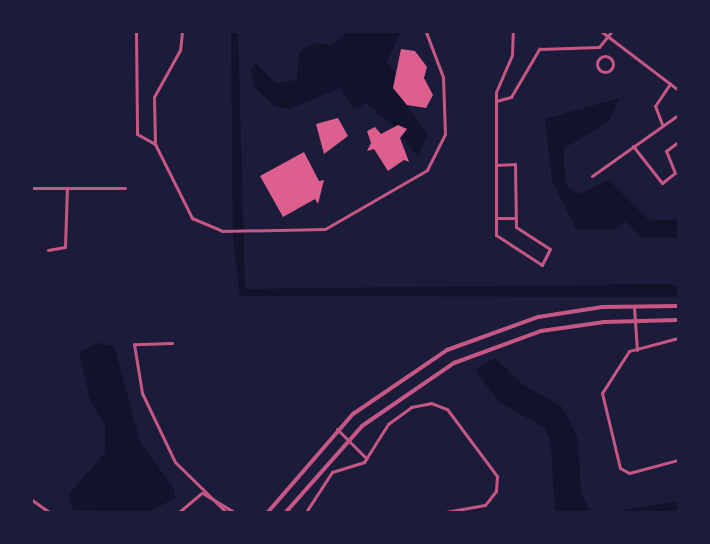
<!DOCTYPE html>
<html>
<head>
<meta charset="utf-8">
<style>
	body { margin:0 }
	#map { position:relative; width:710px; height:544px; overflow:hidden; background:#1b1b3a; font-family:"Open Sans",sans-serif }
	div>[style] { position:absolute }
	.water>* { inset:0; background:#12122b }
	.building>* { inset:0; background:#dd5f8e }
	.minor>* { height:3px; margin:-1.5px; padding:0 1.5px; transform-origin:1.5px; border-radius:1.5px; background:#c65784 }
	.minor>.ring { margin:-1.5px; padding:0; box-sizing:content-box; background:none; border:3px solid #c65784; border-radius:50% }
	.tertiary>* { height:4px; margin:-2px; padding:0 2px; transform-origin:2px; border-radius:2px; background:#c65784 }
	span { translate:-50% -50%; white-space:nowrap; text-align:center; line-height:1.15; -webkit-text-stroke:4.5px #1b1b3a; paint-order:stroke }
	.frame { position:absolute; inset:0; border:33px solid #1b1b3a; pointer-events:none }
</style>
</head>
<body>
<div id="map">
	<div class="water">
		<i style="clip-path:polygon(231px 32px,238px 32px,245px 289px,667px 284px,678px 286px,678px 297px,240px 296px,233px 238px)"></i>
		<i style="clip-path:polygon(347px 32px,401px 32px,386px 62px,395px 72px,393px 88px,428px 134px,418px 156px,402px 138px,406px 126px,394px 127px,366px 103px,354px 110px,340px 88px,289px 109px,274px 106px,255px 88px,251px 71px,256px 63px,276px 83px,297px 80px,299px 52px,315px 43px,332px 45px)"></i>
		<i style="clip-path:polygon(620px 98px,608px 122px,563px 149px,566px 185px,578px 194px,609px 180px,650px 221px,678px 219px,678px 238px,641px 237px,625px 221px,614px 230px,576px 229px,552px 181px,545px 119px)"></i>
		<i style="clip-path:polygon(97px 343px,114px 346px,140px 441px,174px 489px,175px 498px,149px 512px,73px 510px,69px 494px,105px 453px,105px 426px,90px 399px,79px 353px)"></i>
		<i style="clip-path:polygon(495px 358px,522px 384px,561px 406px,568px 417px,578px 440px,581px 494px,591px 512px,555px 512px,551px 446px,545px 428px,499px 402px,475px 370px)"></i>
		<i style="clip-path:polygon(678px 501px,678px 512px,612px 512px)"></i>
	</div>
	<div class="building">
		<i style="clip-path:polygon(401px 49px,415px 51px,427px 67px,424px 78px,433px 95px,426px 108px,407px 105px,393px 88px)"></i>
		<i style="clip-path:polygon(338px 118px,348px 136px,324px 154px,316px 124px)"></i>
		<i style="clip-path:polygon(398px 125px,407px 129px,400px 138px,409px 162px,404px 160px,388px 171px,374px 149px,367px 151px,371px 143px,367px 131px,375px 127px,381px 134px)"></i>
		<i style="clip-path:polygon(304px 152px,319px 181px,324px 180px,318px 204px,315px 199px,283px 217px,260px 176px)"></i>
	</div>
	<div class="minor">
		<i style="left:136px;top:32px;width:102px;rotate:89.4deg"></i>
		<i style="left:137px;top:134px;width:21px;rotate:29deg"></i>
		<i style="left:182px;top:32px;width:18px;rotate:96deg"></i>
		<i style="left:180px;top:50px;width:54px;rotate:119deg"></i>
		<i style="left:154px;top:97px;width:47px;rotate:88.8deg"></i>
		<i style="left:155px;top:144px;width:83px;rotate:63.4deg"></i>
		<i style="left:192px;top:218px;width:33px;rotate:23deg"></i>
		<i style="left:222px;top:231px;width:103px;rotate:-1.1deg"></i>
		<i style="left:325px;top:229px;width:118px;rotate:-30deg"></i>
		<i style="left:427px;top:170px;width:40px;rotate:-63.4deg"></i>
		<i style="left:445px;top:134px;width:57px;rotate:-92deg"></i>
		<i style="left:443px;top:77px;width:48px;rotate:-110.7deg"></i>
		<i style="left:602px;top:32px;width:96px;rotate:37.3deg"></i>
		<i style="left:599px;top:47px;width:19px;rotate:-51deg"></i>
		<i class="ring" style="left:597px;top:56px;width:13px;height:13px"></i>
		<i style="left:496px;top:101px;width:16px;rotate:-15deg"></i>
		<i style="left:511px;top:97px;width:56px;rotate:-59.7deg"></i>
		<i style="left:539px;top:49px;width:60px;rotate:-1.9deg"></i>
		<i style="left:662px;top:124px;width:19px;rotate:-111deg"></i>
		<i style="left:655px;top:106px;width:27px;rotate:-56deg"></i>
		<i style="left:633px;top:146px;width:47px;rotate:51.9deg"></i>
		<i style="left:662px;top:183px;width:16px;rotate:-38deg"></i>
		<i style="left:675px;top:173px;width:24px;rotate:-112deg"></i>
		<i style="left:666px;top:151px;width:15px;rotate:-37deg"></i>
		<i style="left:496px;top:165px;width:19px;rotate:-3deg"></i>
		<i style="left:515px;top:164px;width:63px;rotate:89.1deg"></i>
		<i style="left:516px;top:227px;width:40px;rotate:32.9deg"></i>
		<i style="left:550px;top:249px;width:18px;rotate:117deg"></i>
		<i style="left:542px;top:265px;width:55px;rotate:-146.9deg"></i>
		<i style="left:496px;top:235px;width:143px;rotate:-90deg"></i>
		<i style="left:496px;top:92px;width:40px;rotate:-66.6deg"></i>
		<i style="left:512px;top:55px;width:23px;rotate:-88deg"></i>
		<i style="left:592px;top:176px;width:105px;rotate:-35.3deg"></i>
		<i style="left:32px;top:188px;width:93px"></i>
		<i style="left:496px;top:218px;width:19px"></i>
		<i style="left:48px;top:250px;width:17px;rotate:-10deg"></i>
		<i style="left:65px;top:247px;width:59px;rotate:-88.1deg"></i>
		<i style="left:634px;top:307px;width:43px;rotate:86deg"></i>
		<i style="left:678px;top:338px;width:51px;rotate:165.1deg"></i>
		<i style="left:629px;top:351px;width:50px;rotate:122.7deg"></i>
		<i style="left:602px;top:393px;width:77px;rotate:76.5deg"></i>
		<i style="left:620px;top:468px;width:10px;rotate:29deg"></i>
		<i style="left:629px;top:473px;width:51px;rotate:-14.9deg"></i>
		<i style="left:172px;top:343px;width:38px;rotate:178deg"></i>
		<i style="left:134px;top:344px;width:50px;rotate:80.7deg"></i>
		<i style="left:142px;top:393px;width:76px;rotate:64.4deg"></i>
		<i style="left:175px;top:462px;width:71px;rotate:44.4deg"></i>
		<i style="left:337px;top:429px;width:42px;rotate:45deg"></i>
		<i style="left:204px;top:494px;width:35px;rotate:31deg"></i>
		<i style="left:32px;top:500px;width:21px;rotate:35deg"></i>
		<i style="left:179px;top:512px;width:30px;rotate:-40deg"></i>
		<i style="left:306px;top:512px;width:48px;rotate:-57deg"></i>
		<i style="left:332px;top:472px;width:34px;rotate:-17deg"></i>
		<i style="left:364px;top:462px;width:45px;rotate:-57.7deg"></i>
		<i style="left:388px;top:424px;width:29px;rotate:-36deg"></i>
		<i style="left:411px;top:407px;width:20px;rotate:-11deg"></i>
		<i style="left:431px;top:403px;width:17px;rotate:21deg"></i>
		<i style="left:447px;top:409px;width:84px;rotate:53.3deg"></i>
		<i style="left:497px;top:476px;width:15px;rotate:94deg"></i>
		<i style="left:496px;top:491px;width:18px;rotate:128deg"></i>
		<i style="left:485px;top:505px;width:40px;rotate:170deg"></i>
	</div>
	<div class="tertiary">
		<i style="left:268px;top:512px;width:130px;rotate:-49.1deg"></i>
		<i style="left:353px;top:414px;width:114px;rotate:-34.2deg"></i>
		<i style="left:447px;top:350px;width:97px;rotate:-19.9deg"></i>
		<i style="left:538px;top:317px;width:65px;rotate:-8.9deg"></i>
		<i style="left:602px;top:307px;width:76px;rotate:-0.8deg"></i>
		<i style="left:286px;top:512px;width:115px;rotate:-48.5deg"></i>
		<i style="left:362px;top:426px;width:112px;rotate:-34.4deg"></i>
		<i style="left:454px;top:363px;width:93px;rotate:-20.2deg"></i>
		<i style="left:541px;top:331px;width:64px;rotate:-8.1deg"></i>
		<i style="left:604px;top:322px;width:74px;rotate:-1.5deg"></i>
	</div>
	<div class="frame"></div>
</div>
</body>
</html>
